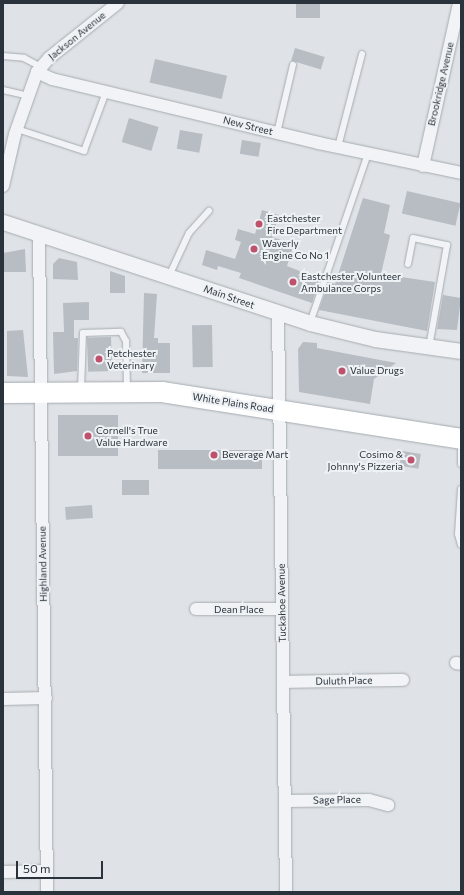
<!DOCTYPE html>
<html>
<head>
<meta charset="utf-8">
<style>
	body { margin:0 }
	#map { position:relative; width:464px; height:895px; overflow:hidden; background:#dfe3e7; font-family:Commissioner,sans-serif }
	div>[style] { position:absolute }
	.building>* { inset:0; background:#b7bdc3; transform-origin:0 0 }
	.roads { filter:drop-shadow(0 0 1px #a5abb0) drop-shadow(0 0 1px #a5abb0) }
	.service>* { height:6px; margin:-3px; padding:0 3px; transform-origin:3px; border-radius:3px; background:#f2f3f6 }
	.minor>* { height:12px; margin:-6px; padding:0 6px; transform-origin:6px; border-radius:6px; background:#f2f3f6 }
	.tertiary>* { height:15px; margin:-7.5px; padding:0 7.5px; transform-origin:7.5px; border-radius:7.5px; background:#f2f3f6 }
	.primary>* { height:20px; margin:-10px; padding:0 10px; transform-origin:10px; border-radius:10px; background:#fff }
	.dots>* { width:11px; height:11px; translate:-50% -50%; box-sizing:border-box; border:2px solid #eff2f5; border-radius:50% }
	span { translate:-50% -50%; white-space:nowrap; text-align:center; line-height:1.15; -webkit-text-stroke:4px #eff2f5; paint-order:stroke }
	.street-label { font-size:10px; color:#2a333c }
	.poi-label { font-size:10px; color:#2a333c }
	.left { translate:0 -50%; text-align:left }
	.right { translate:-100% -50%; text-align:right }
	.frame { position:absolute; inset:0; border:4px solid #2a333c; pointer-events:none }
	.scale { position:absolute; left:16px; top:861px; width:87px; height:18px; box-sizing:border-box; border:2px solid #2a333c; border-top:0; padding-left:5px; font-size:12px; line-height:14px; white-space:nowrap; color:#2a333c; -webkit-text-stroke:3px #eff2f5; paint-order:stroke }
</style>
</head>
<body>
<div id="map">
	<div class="building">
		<i style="left:296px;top:3px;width:24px;height:15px"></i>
		<i style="left:295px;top:48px;width:31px;height:13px;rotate:17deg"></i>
		<i style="left:155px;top:59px;width:74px;height:24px;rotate:13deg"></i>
		<i style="left:129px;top:118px;width:31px;height:25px;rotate:17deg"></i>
		<i style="left:180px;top:130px;width:23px;height:19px;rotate:10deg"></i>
		<i style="left:242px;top:140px;width:19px;height:14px;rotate:9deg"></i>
		<i style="left:407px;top:191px;width:55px;height:23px;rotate:13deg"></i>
		<i style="clip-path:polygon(363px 198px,390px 205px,384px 233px,390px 235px,381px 274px,435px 282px,427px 331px,319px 310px,329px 282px,335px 284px)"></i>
		<i style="clip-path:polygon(262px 210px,279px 215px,272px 237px,294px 244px,287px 266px,320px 279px,312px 303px,239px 278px,241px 273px,218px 266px,217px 270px,202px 265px,206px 250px,235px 259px,241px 242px,235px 240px,238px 229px,255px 234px)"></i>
		<i style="clip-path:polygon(25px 249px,26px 272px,3px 272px,3px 253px)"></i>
		<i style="clip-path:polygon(59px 258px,77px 262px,78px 280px,53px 279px,53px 264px)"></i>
		<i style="clip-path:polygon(110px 271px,125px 276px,125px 293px,110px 293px)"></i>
		<i style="clip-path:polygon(144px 293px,157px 294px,154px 338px,158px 338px,158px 343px,170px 343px,170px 373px,142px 373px)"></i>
		<i style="clip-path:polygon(443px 295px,461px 298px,457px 330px,437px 329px)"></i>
		<i style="clip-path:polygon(89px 302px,89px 320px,74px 320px,74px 338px,78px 338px,77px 371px,54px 374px,53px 332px,64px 332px,63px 303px)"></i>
		<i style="left:212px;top:325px;width:42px;height:20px;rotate:89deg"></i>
		<i style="clip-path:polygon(23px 330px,28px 377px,7px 376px,7px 331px)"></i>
		<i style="left:111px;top:337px;width:34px;height:24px;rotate:88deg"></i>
		<i style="clip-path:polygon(303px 342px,317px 343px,317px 348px,396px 363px,374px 379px,370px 404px,299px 392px,298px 349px)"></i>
		<i style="left:118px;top:415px;width:41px;height:60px;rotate:90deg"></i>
		<i style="left:262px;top:450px;width:19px;height:104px;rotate:90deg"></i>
		<i style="left:402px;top:451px;width:19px;height:15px;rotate:9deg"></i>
		<i style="left:149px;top:480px;width:15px;height:27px;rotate:90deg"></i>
		<i style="left:92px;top:505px;width:13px;height:27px;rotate:86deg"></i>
	</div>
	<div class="roads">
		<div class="service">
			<i style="left:3px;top:56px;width:21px;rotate:5deg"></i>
			<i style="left:24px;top:58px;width:19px;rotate:28deg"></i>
			<i style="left:3px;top:90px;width:26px;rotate:13deg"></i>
			<i style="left:17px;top:129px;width:71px;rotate:18.2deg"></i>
			<i style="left:84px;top:151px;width:63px;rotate:-69.6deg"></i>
			<i style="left:277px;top:133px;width:70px;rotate:-76.8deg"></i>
			<i style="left:338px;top:147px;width:96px;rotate:-75.5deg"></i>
			<i style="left:408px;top:264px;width:26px;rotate:-79deg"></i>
			<i style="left:413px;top:238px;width:35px;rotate:12deg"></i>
			<i style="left:447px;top:245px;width:104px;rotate:100deg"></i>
			<i style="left:169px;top:276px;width:47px;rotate:-65.1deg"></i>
			<i style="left:189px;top:233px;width:30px;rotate:-48deg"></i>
			<i style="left:310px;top:323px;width:179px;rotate:-71.1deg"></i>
			<i style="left:81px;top:390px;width:57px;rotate:-88deg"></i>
			<i style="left:83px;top:333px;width:38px;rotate:-2deg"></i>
			<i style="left:121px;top:332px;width:10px;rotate:61deg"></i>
			<i style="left:126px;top:341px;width:49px;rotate:88.8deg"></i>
			<i style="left:461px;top:450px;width:14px;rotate:90deg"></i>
			<i style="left:461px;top:489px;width:45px;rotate:93.8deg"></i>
			<i style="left:458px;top:534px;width:11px;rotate:75deg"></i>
		</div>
		<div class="minor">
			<i style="left:37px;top:72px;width:17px;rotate:25deg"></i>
			<i style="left:52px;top:79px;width:275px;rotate:13.5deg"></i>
			<i style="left:319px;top:143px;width:145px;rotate:11.9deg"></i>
			<i style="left:423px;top:166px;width:167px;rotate:-77.5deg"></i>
			<i style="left:3px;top:186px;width:53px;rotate:-77deg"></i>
			<i style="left:15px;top:134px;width:66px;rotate:-70.5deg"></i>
			<i style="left:37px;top:72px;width:18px;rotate:-49deg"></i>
			<i style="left:49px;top:58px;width:88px;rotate:-38.6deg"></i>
			<i style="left:39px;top:235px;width:657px;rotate:89.3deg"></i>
			<i style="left:278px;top:313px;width:579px;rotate:89.21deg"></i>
			<i style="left:196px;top:609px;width:86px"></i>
			<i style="left:456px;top:663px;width:5px;rotate:11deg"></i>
			<i style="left:284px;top:682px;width:119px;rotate:-1deg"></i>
			<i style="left:3px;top:699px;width:43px;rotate:-1.3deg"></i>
			<i style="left:285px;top:801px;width:84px;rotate:-0.7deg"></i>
			<i style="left:369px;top:800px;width:20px;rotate:15deg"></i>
			<i style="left:3px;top:872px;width:44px;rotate:-1.3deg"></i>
		</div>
		<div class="tertiary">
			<i style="left:3px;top:222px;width:323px;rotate:18.2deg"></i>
			<i style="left:310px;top:323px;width:67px;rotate:13.8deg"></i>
			<i style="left:375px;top:339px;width:87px;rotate:7.9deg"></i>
		</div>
		<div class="primary">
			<i style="left:3px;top:393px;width:159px;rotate:-0.4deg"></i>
			<i style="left:162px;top:392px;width:303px;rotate:8.9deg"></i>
		</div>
	</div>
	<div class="dots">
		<i style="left:259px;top:224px;background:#be526d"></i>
		<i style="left:254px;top:249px;background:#be526d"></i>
		<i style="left:293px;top:282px;background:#be526d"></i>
		<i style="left:99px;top:359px;background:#be526d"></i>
		<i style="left:342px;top:371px;background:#be526d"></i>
		<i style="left:88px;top:436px;background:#be526d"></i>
		<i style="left:214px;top:455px;background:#be526d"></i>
		<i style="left:411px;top:460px;background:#be526d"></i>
	</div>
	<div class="street-label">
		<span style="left:77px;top:36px;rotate:-39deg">Jackson Avenue</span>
		<span style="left:441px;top:84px;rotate:-77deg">Brookridge Avenue</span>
		<span style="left:248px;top:126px;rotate:14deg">New Street</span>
		<span style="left:229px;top:297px;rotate:19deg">Main Street</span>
		<span style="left:233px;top:403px;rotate:9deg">White Plains Road</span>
		<span style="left:43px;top:564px;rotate:-91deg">Highland Avenue</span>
		<span style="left:282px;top:603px;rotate:-91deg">Tuckahoe Avenue</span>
		<span style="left:239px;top:610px">Dean Place</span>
		<span style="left:344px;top:681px;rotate:-1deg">Duluth Place</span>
		<span style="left:337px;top:800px;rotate:-1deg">Sage Place</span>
	</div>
	<div class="poi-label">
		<span class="left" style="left:267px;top:224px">Eastchester<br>Fire Department</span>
		<span class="left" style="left:262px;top:249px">Waverly<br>Engine Co No 1</span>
		<span class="left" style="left:301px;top:282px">Eastchester Volunteer<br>Ambulance Corps</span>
		<span class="left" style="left:107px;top:359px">Petchester<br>Veterinary</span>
		<span class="left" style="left:350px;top:371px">Value Drugs</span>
		<span class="left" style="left:96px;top:436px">Cornell's True<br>Value Hardware</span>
		<span class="right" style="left:403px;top:460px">Cosimo &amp;<br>Johnny's Pizzeria</span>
		<span class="left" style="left:222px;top:455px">Beverage Mart</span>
	</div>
	<div class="frame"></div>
	<div class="scale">50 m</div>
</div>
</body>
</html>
